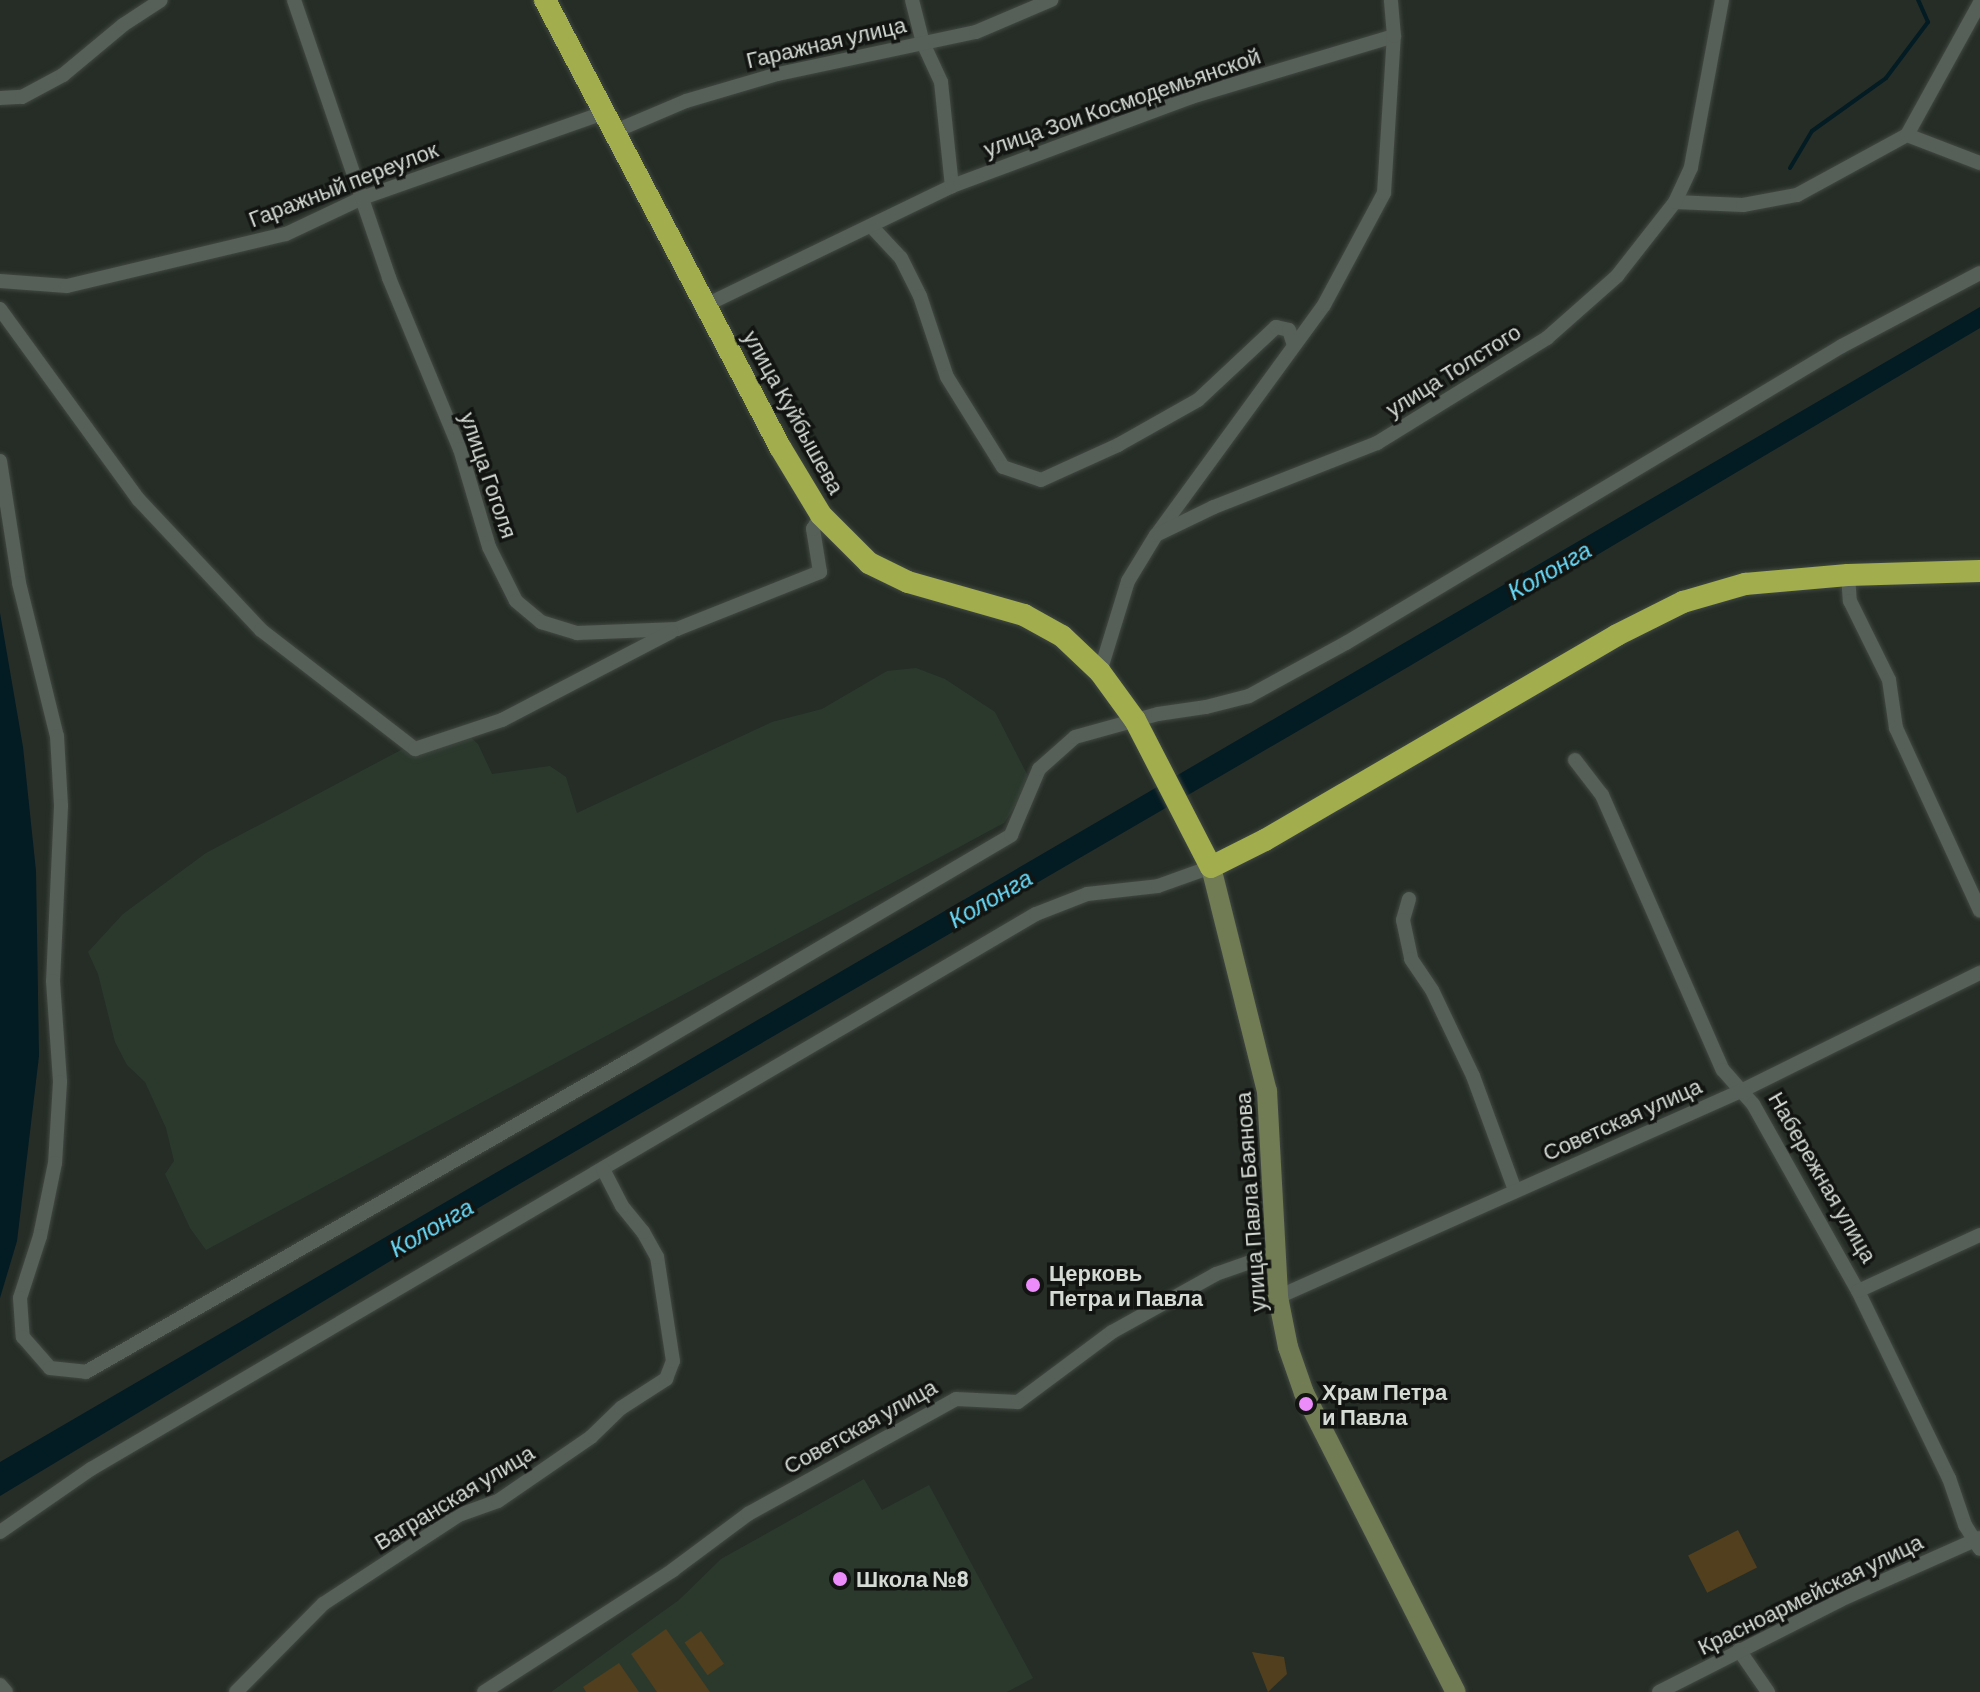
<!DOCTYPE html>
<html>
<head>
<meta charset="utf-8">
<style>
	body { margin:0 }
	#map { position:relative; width:1980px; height:1692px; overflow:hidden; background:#252d26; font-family:Barlow,sans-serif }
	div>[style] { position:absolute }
	.built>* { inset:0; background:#2b392d }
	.green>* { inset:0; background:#523f1d; transform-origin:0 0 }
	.water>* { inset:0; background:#031b22 }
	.stream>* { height:4px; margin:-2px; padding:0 2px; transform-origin:2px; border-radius:2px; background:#031b22 }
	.roads { filter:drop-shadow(0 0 2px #424842) drop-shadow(0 0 2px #424842) }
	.minor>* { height:14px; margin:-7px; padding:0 7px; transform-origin:7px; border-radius:7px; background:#565f58 }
	.secondary>* { height:20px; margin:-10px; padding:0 10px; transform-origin:10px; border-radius:10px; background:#727c54 }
	.trunk>* { height:22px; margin:-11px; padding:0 11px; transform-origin:11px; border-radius:11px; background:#a2ae4d }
	.dots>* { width:22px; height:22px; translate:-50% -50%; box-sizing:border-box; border:4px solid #111411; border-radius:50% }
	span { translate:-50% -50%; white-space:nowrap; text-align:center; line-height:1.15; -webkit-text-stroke:7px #111411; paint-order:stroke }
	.street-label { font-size:22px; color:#d5dad5 }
	.poi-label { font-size:22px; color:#d5dad5; font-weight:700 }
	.left { translate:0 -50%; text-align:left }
	.water-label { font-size:24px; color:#69dbfa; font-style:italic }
</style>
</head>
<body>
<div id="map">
	<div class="built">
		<i style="clip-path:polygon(916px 668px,945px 679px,995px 712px,1031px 782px,1004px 823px,206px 1250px,190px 1228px,165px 1174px,174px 1161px,166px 1128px,145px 1082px,127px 1065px,115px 1042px,98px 974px,88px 952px,123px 914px,206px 853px,418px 741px,459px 727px,478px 744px,492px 774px,550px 766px,566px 777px,577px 813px,772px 722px,822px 709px,887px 671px)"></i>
		<i style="clip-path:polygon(864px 1479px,882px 1510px,929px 1485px,1033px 1678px,1007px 1692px,551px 1692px,679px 1600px,721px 1559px)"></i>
	</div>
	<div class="green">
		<i style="left:1738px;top:1530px;width:42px;height:56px;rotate:63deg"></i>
		<i style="clip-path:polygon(666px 1629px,710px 1692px,657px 1692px,631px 1654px)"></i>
		<i style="left:701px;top:1631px;width:40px;height:20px;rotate:55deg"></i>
		<i style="clip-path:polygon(1252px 1652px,1284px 1657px,1287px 1674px,1268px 1692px)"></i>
		<i style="clip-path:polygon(619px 1663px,639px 1692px,586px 1692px,583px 1687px)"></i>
	</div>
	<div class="water">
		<i style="clip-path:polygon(1980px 307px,1980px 328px,1408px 667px,485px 1204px,0 1496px,0 1462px)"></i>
		<i style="clip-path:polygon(0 613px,23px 747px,36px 871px,39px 1056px,17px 1241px,0 1298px)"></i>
	</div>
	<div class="stream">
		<i style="left:1790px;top:168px;width:43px;rotate:-59.3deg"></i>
		<i style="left:1812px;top:131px;width:91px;rotate:-35.6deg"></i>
		<i style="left:1886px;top:78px;width:70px;rotate:-53.1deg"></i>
		<i style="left:1928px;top:22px;width:24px;rotate:-114deg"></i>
	</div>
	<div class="roads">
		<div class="minor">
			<i style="left:294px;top:0;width:294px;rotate:71.1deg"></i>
			<i style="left:389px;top:278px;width:185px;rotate:67.5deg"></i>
			<i style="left:460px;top:449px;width:102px;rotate:73.5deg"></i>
			<i style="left:489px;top:547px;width:60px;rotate:63.4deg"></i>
			<i style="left:516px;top:601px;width:33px;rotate:40deg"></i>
			<i style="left:541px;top:622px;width:38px;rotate:17deg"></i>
			<i style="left:577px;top:633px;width:100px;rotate:-2.3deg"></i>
			<i style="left:677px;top:629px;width:154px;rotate:-21.7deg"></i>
			<i style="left:820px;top:572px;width:44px;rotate:-99.2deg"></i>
			<i style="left:813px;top:529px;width:16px;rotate:-60deg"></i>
			<i style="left:912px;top:0;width:44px;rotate:75.7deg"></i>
			<i style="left:923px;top:43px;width:43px;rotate:65.2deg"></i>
			<i style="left:941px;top:82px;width:105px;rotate:84deg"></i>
			<i style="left:0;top:98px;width:22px;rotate:-3deg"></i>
			<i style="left:22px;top:97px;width:47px;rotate:-28.2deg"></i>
			<i style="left:63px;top:75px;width:78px;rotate:-39.8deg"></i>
			<i style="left:123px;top:25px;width:45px;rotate:-33.3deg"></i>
			<i style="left:613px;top:132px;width:79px;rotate:-23deg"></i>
			<i style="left:686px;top:101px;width:96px;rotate:-16.4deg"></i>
			<i style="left:778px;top:74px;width:202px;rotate:-12deg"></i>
			<i style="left:976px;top:32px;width:82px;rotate:-23.1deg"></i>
			<i style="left:1907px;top:135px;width:78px;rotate:21deg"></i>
			<i style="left:1675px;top:202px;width:68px;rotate:2.5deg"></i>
			<i style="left:1743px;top:205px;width:55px;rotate:-10.5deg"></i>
			<i style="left:1797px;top:195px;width:125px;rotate:-28.6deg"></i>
			<i style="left:1907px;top:135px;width:151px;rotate:-61.1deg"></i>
			<i style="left:872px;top:227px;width:42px;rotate:46.9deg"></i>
			<i style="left:901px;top:258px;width:42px;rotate:63.4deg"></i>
			<i style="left:920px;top:296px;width:85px;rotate:71.6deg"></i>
			<i style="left:947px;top:377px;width:106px;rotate:58.1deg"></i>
			<i style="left:1003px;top:467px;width:40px;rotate:18.9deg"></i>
			<i style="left:1041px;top:480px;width:85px;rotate:-24.4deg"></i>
			<i style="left:1118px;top:445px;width:92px;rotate:-29.4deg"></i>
			<i style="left:1198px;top:400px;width:107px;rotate:-43.1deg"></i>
			<i style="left:1276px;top:327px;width:13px;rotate:13deg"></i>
			<i style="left:1289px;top:330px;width:16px;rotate:72deg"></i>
			<i style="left:0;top:281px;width:67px;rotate:4.3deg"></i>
			<i style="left:67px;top:286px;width:225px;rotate:-13.4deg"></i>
			<i style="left:286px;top:234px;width:84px;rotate:-25.3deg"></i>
			<i style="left:362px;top:198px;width:256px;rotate:-19.4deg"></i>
			<i style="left:706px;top:305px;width:273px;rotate:-25.8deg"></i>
			<i style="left:952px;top:186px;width:255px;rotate:-20.4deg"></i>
			<i style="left:1191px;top:97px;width:212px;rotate:-16.7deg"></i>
			<i style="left:0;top:309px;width:236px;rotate:54deg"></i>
			<i style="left:139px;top:500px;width:178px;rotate:46.8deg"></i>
			<i style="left:261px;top:630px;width:195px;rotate:37.7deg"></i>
			<i style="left:415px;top:749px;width:92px;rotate:-18.4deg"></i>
			<i style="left:502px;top:720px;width:191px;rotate:-27.5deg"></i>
			<i style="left:0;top:461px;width:123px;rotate:81.1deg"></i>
			<i style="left:19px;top:583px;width:158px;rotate:76.1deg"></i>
			<i style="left:57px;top:736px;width:70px;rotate:86.7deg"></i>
			<i style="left:61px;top:806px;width:175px;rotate:92.6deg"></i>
			<i style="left:53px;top:981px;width:101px;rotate:86deg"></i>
			<i style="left:60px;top:1082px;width:81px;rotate:93.5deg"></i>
			<i style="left:55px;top:1163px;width:75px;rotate:101.6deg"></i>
			<i style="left:40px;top:1236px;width:65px;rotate:107.9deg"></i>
			<i style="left:20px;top:1298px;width:39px;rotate:86deg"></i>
			<i style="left:23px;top:1337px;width:41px;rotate:48.9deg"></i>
			<i style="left:50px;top:1368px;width:36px;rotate:6deg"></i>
			<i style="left:86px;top:1372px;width:631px;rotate:-29.86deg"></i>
			<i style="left:633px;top:1058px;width:439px;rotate:-30.5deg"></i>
			<i style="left:1011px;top:835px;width:72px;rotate:-67deg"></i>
			<i style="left:1039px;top:769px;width:48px;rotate:-41.6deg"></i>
			<i style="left:1075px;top:737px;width:86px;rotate:-15.5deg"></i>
			<i style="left:1158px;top:714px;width:49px;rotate:-8.3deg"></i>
			<i style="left:1206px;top:707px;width:44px;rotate:-14.3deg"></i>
			<i style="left:1249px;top:696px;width:111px;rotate:-28.7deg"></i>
			<i style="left:1346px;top:643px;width:578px;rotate:-30.91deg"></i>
			<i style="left:1842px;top:346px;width:156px;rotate:-27.9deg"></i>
			<i style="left:1157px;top:534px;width:283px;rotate:-53.9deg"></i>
			<i style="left:1324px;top:305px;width:127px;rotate:-61.8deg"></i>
			<i style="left:1384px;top:193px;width:157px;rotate:-86.4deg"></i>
			<i style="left:1394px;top:36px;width:36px;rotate:-95deg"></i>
			<i style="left:1848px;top:575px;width:26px;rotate:86deg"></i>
			<i style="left:1850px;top:601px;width:88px;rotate:63.7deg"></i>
			<i style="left:1889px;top:680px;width:49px;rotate:81.7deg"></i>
			<i style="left:1896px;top:728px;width:201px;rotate:65.3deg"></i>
			<i style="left:1100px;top:672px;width:95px;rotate:-72.9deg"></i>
			<i style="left:1128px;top:581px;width:54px;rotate:-58.7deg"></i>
			<i style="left:1156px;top:535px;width:64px;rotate:-25.8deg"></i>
			<i style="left:1214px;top:507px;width:175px;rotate:-21.4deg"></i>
			<i style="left:1377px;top:443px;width:200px;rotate:-31.7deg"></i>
			<i style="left:1547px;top:338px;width:94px;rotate:-41.5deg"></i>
			<i style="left:1617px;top:276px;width:94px;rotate:-51.9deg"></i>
			<i style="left:1675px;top:202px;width:38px;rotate:-65deg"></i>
			<i style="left:1691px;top:167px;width:170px;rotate:-79.5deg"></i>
			<i style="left:1575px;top:760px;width:44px;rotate:52.4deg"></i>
			<i style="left:1602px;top:795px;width:300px;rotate:66.3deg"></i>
			<i style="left:1723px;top:1070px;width:45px;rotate:48.6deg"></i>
			<i style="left:1753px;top:1104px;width:214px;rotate:60.7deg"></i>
			<i style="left:1858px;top:1291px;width:208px;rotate:64.1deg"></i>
			<i style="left:1949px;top:1478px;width:50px;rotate:71.2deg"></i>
			<i style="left:1965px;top:1525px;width:28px;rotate:58deg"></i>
			<i style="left:1409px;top:899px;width:22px;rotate:106deg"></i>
			<i style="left:1403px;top:920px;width:40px;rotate:78deg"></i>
			<i style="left:1411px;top:959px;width:37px;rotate:56deg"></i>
			<i style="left:1432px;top:990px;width:95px;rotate:64.5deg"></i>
			<i style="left:1473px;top:1076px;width:121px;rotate:69.8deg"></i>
			<i style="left:1858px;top:1291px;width:134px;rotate:-24.7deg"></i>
			<i style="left:1278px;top:1297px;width:507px;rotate:-23.99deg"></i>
			<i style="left:1741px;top:1091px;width:267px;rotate:-26.3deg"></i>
			<i style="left:0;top:1532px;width:111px;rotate:-34.7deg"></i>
			<i style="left:91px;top:1469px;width:1096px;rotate:-30.43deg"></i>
			<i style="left:1036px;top:914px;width:55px;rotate:-21.4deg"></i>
			<i style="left:1087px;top:894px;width:71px;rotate:-6.4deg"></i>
			<i style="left:1158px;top:886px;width:56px;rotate:-19.7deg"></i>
			<i style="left:1739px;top:1650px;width:51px;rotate:55.4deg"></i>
			<i style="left:0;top:1685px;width:9px;rotate:49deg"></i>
			<i style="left:236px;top:1692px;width:124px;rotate:-45.3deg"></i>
			<i style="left:323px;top:1604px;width:163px;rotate:-33.2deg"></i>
			<i style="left:459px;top:1515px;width:41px;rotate:-19.7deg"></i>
			<i style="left:498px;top:1501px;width:113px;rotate:-34.5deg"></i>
			<i style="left:591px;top:1437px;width:42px;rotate:-44deg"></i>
			<i style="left:621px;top:1408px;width:54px;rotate:-32.8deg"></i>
			<i style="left:666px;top:1379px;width:19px;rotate:-69deg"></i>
			<i style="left:673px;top:1361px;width:105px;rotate:-98.7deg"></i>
			<i style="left:657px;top:1257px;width:29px;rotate:-119deg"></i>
			<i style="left:643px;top:1232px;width:33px;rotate:-129deg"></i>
			<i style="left:622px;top:1206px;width:42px;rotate:-117.2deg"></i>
			<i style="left:484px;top:1692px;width:225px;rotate:-32.8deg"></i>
			<i style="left:673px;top:1570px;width:94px;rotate:-36.7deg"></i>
			<i style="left:748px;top:1514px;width:238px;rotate:-28.9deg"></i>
			<i style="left:956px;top:1399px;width:62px;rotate:2.8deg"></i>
			<i style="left:1018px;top:1402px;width:117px;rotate:-36.7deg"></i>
			<i style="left:1112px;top:1332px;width:119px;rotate:-29.1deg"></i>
			<i style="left:1216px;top:1274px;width:64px;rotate:-19.3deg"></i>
			<i style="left:1659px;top:1692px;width:203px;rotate:-26.9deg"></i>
			<i style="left:1840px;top:1600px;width:153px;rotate:-23.9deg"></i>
		</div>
		<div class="secondary">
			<i style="left:1211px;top:867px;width:231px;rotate:76deg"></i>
			<i style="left:1267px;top:1091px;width:206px;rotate:86.9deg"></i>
			<i style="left:1278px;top:1297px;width:51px;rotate:78.7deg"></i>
			<i style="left:1288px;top:1347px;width:49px;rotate:70.8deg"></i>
			<i style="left:1304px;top:1393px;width:335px;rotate:63.1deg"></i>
		</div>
		<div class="trunk">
			<i style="left:545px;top:0;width:505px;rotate:62.27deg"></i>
			<i style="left:780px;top:447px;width:79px;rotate:58.9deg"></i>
			<i style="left:821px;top:515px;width:68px;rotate:45deg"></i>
			<i style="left:869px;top:563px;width:43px;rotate:26deg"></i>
			<i style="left:908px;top:582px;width:121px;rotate:15.9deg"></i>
			<i style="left:1024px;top:615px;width:43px;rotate:28.9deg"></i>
			<i style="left:1062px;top:636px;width:52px;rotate:43.5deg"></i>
			<i style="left:1100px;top:672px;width:59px;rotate:53.9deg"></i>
			<i style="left:1135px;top:720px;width:165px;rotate:62.7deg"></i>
			<i style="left:1211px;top:867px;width:60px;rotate:-26.6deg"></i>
			<i style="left:1265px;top:840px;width:407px;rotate:-30.2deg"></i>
			<i style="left:1617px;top:635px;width:74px;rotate:-26.6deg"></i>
			<i style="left:1683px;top:602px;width:65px;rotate:-16.2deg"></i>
			<i style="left:1745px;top:584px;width:103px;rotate:-5deg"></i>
			<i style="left:1848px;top:575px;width:132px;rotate:-1.7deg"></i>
		</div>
	</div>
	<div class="dots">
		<i style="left:1033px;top:1285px;background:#ec8cfb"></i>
		<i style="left:1306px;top:1404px;background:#ec8cfb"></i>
		<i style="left:840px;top:1579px;background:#ec8cfb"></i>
	</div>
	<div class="street-label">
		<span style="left:826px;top:42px;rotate:-13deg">Гаражная улица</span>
		<span style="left:1122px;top:102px;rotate:-19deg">улица Зои Космодемьянской</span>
		<span style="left:343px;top:184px;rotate:-21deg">Гаражный переулок</span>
		<span style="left:1453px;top:370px;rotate:-32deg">улица Толстого</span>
		<span style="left:794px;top:412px;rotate:61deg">улица Куйбышева</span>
		<span style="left:489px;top:475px;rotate:71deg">улица Гоголя</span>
		<span style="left:1622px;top:1119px;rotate:-24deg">Советская улица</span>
		<span style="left:1823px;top:1177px;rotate:60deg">Набережная улица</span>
		<span style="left:1250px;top:1202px;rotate:-94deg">улица Павла Баянова</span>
		<span style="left:860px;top:1426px;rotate:-29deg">Советская улица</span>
		<span style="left:454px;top:1497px;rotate:-31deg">Вагранская улица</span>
		<span style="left:1810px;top:1594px;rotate:-26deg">Красноармейская улица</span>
	</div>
	<div class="poi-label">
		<span class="left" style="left:1049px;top:1285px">Церковь<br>Петра и Павла</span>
		<span class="left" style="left:1322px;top:1404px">Храм Петра<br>и Павла</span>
		<span class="left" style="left:856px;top:1579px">Школа №8</span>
	</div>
	<div class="water-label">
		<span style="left:1549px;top:570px;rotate:-30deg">Колонга</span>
		<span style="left:990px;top:898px;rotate:-30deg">Колонга</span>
		<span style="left:431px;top:1227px;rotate:-30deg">Колонга</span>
	</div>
</div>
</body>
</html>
